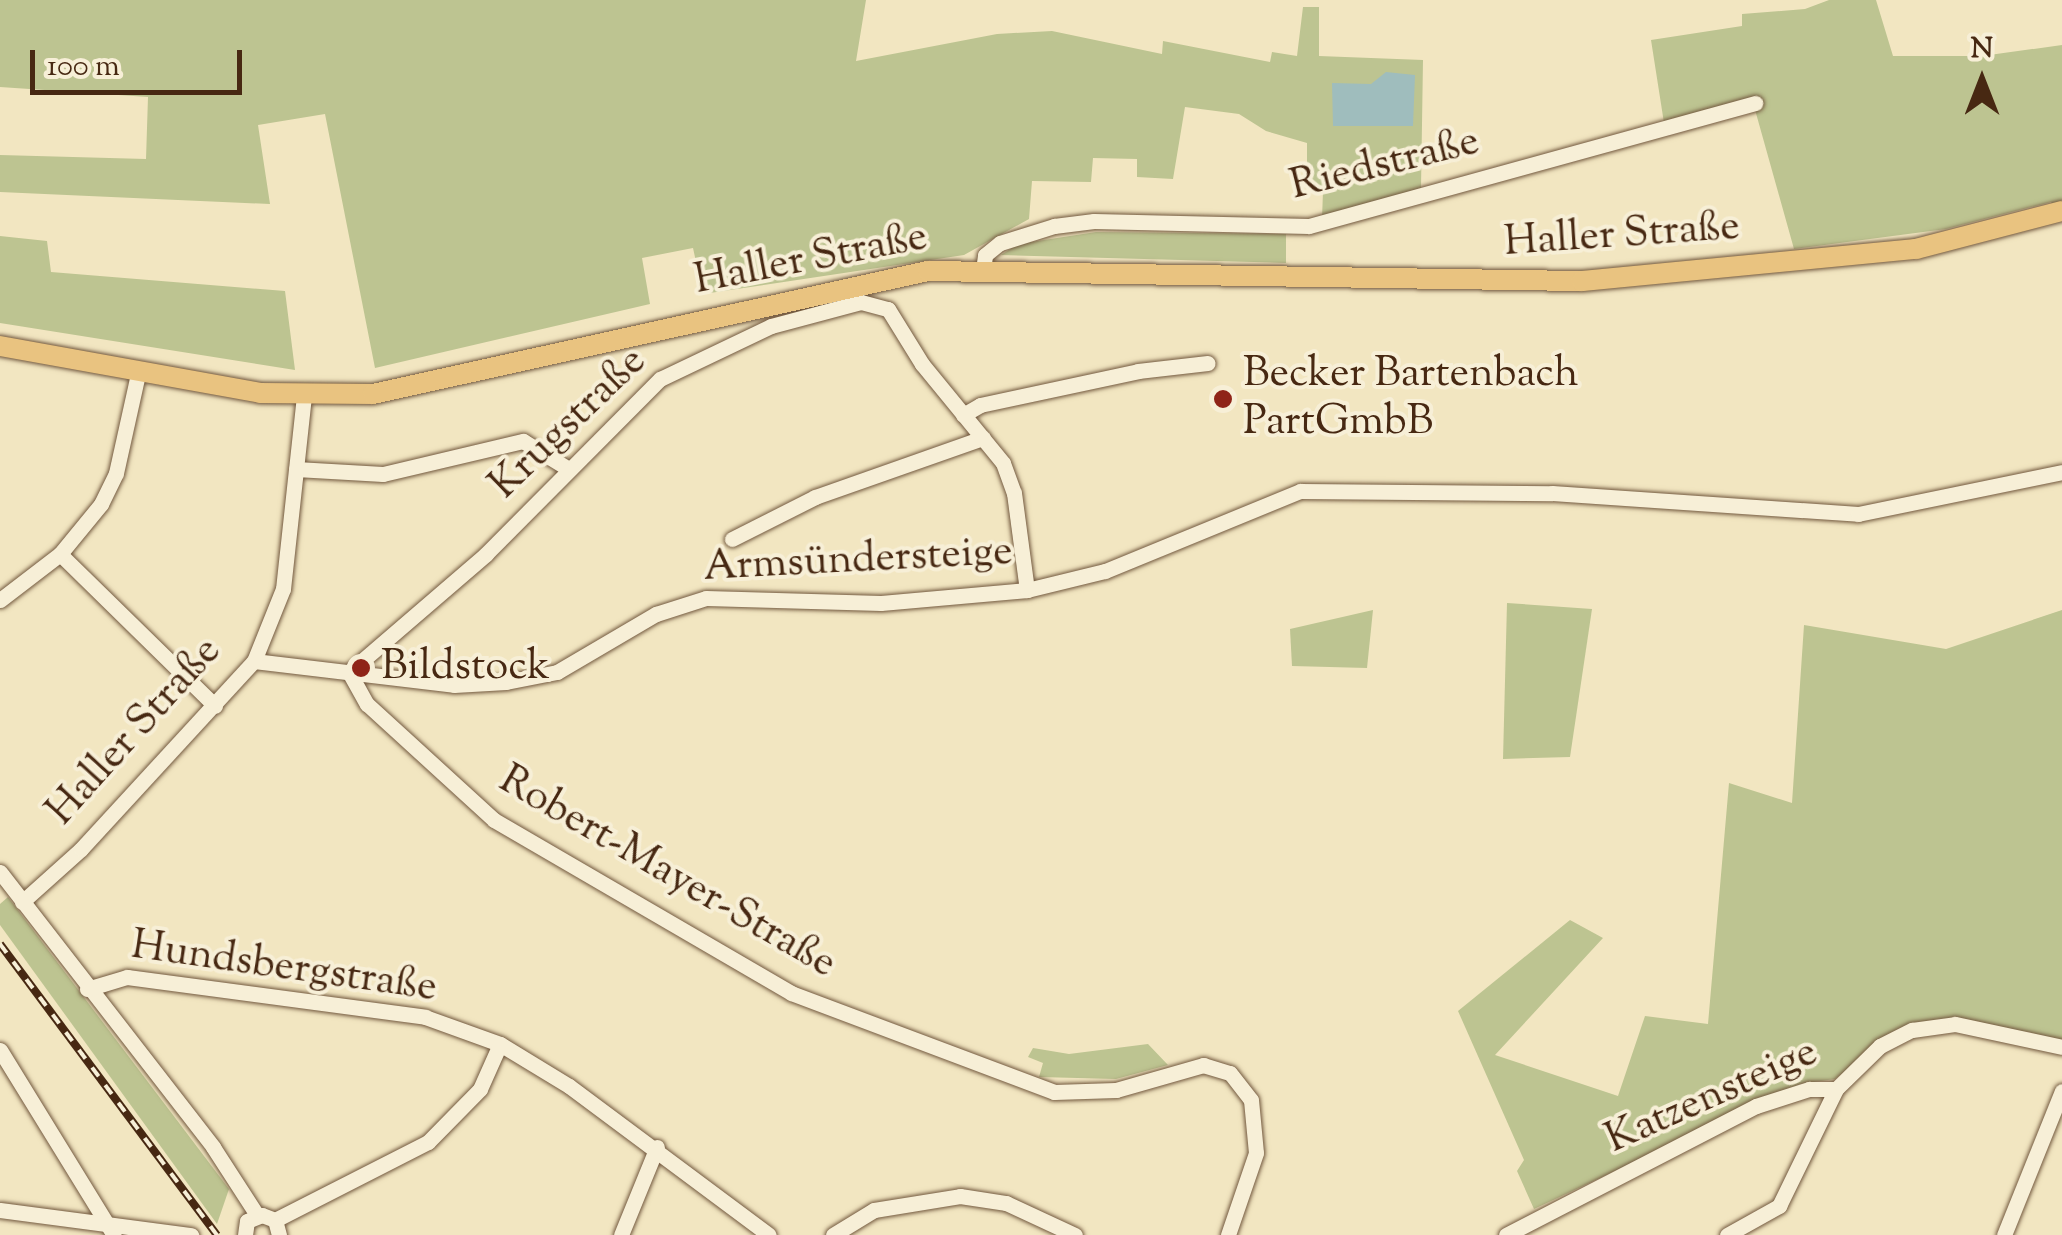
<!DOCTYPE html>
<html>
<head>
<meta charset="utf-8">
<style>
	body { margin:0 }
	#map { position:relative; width:2062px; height:1235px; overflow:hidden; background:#f2e6c1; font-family:"Sorts Mill Goudy",serif }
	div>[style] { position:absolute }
	.green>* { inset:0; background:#bdc491 }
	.water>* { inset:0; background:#9fbdbd }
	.roads { filter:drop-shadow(0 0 2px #72583e) drop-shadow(0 0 2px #72583e) }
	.minor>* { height:15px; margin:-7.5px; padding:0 7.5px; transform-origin:7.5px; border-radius:7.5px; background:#f7efd7 }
	.major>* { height:20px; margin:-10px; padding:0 10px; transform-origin:10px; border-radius:10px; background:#e9c380 }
	.rail>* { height:8px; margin-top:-4px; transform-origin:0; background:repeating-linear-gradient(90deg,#f7efd7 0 11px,#472812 0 22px); box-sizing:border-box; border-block:2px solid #472812 }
	.dots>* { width:28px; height:28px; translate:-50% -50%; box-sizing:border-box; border:5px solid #f7efd7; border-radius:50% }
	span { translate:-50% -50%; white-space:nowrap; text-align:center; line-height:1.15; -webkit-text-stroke:8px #f7efd7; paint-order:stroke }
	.street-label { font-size:42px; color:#472812 }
	.poi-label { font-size:42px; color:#472812 }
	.left { translate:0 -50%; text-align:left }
	.north { position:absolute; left:1932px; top:30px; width:100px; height:100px; -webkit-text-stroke:8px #f7efd7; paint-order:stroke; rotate:0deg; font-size:28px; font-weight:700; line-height:40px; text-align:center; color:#472812 }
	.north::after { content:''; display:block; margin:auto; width:35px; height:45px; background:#472812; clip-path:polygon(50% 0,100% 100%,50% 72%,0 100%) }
	.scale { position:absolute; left:30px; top:50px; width:212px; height:45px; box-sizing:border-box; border:5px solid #472812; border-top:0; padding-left:12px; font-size:30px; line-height:35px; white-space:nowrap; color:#472812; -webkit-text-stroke:8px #f7efd7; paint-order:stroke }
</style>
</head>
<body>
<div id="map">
	<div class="green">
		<i style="clip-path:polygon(0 0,866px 0,856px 61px,997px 34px,1052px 31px,1162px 54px,1163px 41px,1270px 62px,1272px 52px,1297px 56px,1303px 7px,1319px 7px,1319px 56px,1423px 60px,1421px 188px,1322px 219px,1323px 191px,1307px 189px,1307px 143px,1266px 131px,1239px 114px,1185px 107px,1173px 179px,1137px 177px,1137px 159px,1093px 158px,1091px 182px,1032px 181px,1029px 219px,964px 255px,703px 294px,693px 248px,642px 258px,650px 304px,375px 368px,325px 114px,258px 125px,270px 204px,0 192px,0 155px,146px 159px,148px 97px,0 87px)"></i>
		<i style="clip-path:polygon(1829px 0,1876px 0,1893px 56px,1982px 56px,2062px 45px,2062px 221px,2051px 202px,1946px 229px,1794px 249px,1752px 99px,1664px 123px,1651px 40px,1742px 26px,1742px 14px,1805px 9px)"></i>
		<i style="clip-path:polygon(1096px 232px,1286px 234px,1286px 263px,1001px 255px,1018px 244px)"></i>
		<i style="clip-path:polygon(0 236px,47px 241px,51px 272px,285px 291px,295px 370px,0 323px)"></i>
		<i style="clip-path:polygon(1507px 603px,1592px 609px,1570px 757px,1503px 759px)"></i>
		<i style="clip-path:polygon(1373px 610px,1367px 668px,1292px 666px,1290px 629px)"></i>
		<i style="clip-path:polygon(2062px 610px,2062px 1043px,2029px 1032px,1939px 1022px,1891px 1035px,1835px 1079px,1800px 1084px,1534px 1209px,1517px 1171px,1524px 1160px,1458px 1011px,1570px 920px,1603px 938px,1495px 1055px,1618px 1096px,1645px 1016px,1708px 1024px,1729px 783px,1792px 803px,1804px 625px,1946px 649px)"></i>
		<i style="clip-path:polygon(8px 897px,229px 1189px,217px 1224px,0 925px,0 904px)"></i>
		<i style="clip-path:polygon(1148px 1044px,1168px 1065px,1116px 1079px,1039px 1077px,1043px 1063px,1028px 1057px,1033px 1048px,1069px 1054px)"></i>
	</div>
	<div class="water">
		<i style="clip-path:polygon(1386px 72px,1415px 75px,1413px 126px,1333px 126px,1332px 83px,1371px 84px)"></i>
	</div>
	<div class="roads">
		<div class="minor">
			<i style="left:983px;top:270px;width:15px;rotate:-82deg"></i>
			<i style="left:985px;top:255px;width:19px;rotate:-39deg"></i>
			<i style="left:1000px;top:243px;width:57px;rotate:-17.5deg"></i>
			<i style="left:1054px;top:226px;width:40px;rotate:-7.1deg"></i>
			<i style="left:1094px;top:221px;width:215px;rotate:1.3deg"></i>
			<i style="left:1309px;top:226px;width:463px;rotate:-15.4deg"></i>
			<i style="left:963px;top:415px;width:20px;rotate:-30deg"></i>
			<i style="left:980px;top:405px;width:162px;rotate:-12.1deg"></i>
			<i style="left:1138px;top:371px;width:70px;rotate:-6.5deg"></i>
			<i style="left:296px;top:469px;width:87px;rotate:3.3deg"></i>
			<i style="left:383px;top:474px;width:144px;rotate:-13.3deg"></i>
			<i style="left:523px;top:441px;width:52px;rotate:31.5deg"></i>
			<i style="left:732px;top:539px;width:93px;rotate:-26.8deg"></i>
			<i style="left:815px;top:497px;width:178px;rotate:-19.4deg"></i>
			<i style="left:60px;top:554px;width:217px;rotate:44.4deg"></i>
			<i style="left:0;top:600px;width:76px;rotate:-37.5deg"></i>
			<i style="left:60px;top:554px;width:65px;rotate:-50.6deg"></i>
			<i style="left:101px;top:504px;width:34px;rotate:-64deg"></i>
			<i style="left:116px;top:473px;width:101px;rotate:-77.5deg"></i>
			<i style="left:254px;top:661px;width:201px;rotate:6.8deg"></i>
			<i style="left:454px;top:685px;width:52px;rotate:-3.3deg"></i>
			<i style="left:506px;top:682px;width:52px;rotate:-11.1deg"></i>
			<i style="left:557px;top:672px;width:115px;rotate:-30.4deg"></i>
			<i style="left:656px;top:614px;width:52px;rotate:-17.7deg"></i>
			<i style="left:706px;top:598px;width:175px;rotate:1.6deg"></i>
			<i style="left:881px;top:603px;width:147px;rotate:-5.1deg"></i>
			<i style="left:1027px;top:590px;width:80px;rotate:-13.7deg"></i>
			<i style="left:1105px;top:571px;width:211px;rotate:-22.3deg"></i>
			<i style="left:1300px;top:491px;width:252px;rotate:0.5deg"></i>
			<i style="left:1552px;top:493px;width:307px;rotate:3.9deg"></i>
			<i style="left:1858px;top:514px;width:208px;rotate:-11.6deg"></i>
			<i style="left:349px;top:672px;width:37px;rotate:61deg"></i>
			<i style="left:367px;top:704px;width:172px;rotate:42.4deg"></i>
			<i style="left:494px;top:820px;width:344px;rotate:30.2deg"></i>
			<i style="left:791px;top:993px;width:281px;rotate:20.6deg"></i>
			<i style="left:1054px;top:1092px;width:62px;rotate:-1.8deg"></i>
			<i style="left:1116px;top:1090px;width:91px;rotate:-16deg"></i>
			<i style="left:1203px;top:1065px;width:28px;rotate:17deg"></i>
			<i style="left:1230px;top:1073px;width:34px;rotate:52deg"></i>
			<i style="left:1251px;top:1100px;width:53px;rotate:84.6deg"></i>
			<i style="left:1256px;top:1153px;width:87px;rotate:108.9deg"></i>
			<i style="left:349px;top:672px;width:181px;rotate:-40.7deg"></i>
			<i style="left:486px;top:554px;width:247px;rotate:-45.2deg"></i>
			<i style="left:660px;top:379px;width:123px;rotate:-25.5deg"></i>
			<i style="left:771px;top:326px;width:93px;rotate:-14.9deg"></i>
			<i style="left:861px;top:302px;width:28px;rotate:15deg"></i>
			<i style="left:888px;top:309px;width:65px;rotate:58.3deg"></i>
			<i style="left:922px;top:364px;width:128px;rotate:50.7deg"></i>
			<i style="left:1003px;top:463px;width:32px;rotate:70deg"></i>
			<i style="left:1014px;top:493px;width:98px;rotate:82.4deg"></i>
			<i style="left:0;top:872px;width:348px;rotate:52.2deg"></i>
			<i style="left:213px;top:1147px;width:81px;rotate:57.1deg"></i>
			<i style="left:22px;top:902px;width:79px;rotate:-41.9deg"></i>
			<i style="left:81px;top:849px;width:255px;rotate:-47.4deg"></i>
			<i style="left:254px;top:661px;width:78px;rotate:-68.1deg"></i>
			<i style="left:283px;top:589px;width:195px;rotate:-83.8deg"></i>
			<i style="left:87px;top:989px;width:42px;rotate:-16.7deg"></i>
			<i style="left:127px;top:977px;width:301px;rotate:7.6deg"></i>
			<i style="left:425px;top:1017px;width:80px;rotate:19.8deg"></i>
			<i style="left:500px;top:1044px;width:81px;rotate:31.3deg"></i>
			<i style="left:569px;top:1086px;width:249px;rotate:36.7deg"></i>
			<i style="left:0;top:1050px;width:217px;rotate:58.4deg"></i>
			<i style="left:0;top:1210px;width:193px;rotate:7.5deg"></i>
			<i style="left:275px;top:1220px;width:172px;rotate:-27deg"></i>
			<i style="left:428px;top:1142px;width:74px;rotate:-45.5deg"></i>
			<i style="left:480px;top:1089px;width:49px;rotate:-66deg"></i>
			<i style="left:245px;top:1235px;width:14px;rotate:-82deg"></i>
			<i style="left:247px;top:1221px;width:16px;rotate:-22deg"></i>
			<i style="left:262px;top:1215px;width:14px;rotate:21deg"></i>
			<i style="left:275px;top:1220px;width:16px;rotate:75deg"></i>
			<i style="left:621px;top:1235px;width:95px;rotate:-67.8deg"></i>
			<i style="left:833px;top:1235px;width:48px;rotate:-31.4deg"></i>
			<i style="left:874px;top:1210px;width:87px;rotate:-9.2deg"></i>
			<i style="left:960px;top:1196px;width:47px;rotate:8.7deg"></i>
			<i style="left:1006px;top:1203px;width:76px;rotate:24.9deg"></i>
			<i style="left:1506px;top:1235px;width:281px;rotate:-27.3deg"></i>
			<i style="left:1756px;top:1106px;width:56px;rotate:-17.8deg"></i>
			<i style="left:1809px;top:1089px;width:27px"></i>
			<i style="left:1727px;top:1235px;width:60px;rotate:-29.1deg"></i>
			<i style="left:1779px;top:1206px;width:130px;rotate:-64deg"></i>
			<i style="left:1836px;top:1089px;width:62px;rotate:-44.3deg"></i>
			<i style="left:1880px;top:1046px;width:36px;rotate:-27deg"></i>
			<i style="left:1912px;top:1030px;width:43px;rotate:-7.9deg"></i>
			<i style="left:1955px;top:1024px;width:109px;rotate:12.1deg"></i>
			<i style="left:2004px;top:1235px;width:155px;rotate:-68.1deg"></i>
		</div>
		<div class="major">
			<i style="left:0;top:346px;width:264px;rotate:10.2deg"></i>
			<i style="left:260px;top:393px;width:113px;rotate:0.5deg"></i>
			<i style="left:373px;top:394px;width:568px;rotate:-12.5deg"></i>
			<i style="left:928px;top:271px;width:654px;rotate:0.88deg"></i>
			<i style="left:1582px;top:281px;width:336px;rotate:-5.5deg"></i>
			<i style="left:1916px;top:249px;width:151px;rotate:-14.6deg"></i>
		</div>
	</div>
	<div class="rail">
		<i style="left:0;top:944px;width:363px;rotate:53.3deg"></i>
	</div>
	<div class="dots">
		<i style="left:1223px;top:399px;background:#8f2418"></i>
		<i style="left:361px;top:668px;background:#8f2418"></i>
	</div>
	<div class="street-label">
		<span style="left:1385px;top:165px;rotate:-14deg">Riedstraße</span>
		<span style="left:1622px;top:236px;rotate:-4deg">Haller Straße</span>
		<span style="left:811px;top:260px;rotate:-11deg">Haller Straße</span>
		<span style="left:569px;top:424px;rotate:-44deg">Krugstraße</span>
		<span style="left:858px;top:561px;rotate:-3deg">Armsündersteige</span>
		<span style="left:135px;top:732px;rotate:-48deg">Haller Straße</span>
		<span style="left:667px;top:873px;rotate:30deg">Robert-Mayer-Straße</span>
		<span style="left:284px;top:968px;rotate:8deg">Hundsbergstraße</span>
		<span style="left:1712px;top:1097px;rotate:-24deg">Katzensteige</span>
	</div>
	<div class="poi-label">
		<span class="left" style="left:1243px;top:399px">Becker Bartenbach<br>PartGmbB</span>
		<span class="left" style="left:381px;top:668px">Bildstock</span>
	</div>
	<div class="north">N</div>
	<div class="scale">100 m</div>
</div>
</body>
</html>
